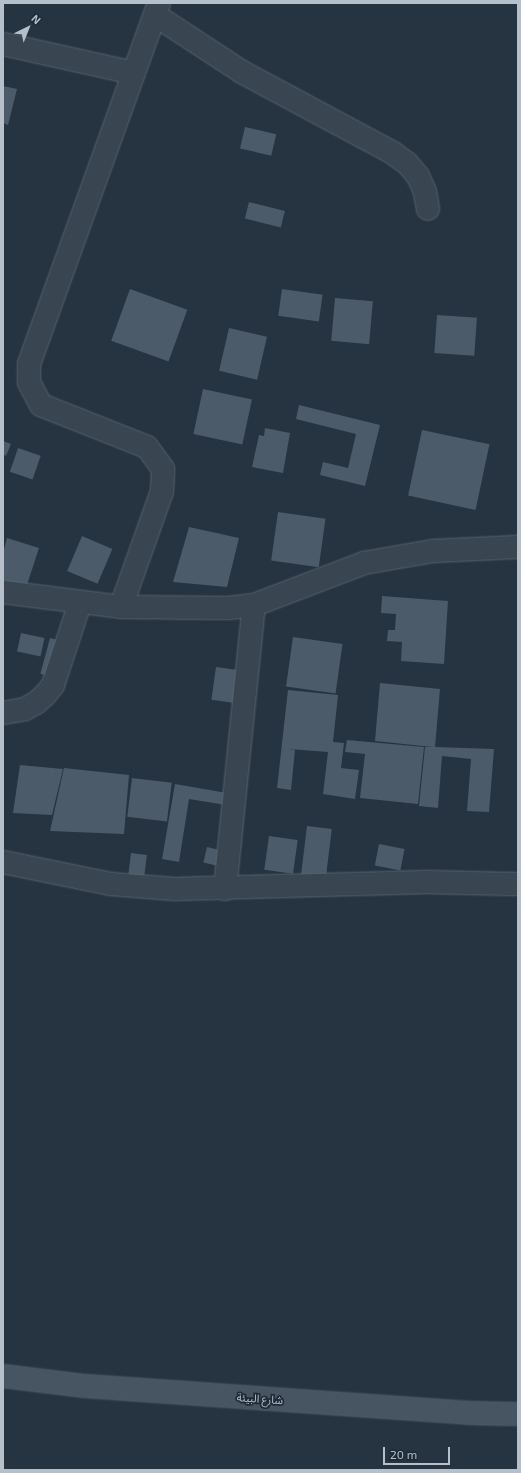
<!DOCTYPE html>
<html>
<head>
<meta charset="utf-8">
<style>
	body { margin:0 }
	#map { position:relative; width:521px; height:1473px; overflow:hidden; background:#253440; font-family:"Exo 2","Noto Sans Arabic",sans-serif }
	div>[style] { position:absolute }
	.building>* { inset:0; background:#4b5b69; transform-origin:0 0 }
	.roads { filter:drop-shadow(0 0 1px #57636e) drop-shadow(0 0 1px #57636e) }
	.minor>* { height:22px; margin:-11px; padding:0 11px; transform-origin:11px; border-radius:11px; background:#394550 }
	.secondary>* { height:22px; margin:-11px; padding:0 11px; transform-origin:11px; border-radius:11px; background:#475563 }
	span { translate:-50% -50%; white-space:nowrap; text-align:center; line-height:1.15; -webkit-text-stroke:3.5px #1e2a35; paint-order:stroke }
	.street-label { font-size:11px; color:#b6c0cb }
	.frame { position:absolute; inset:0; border:4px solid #b6c0cb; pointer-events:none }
	.north { position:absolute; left:8px; top:8px; width:40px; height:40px; -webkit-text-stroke:3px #1e2a35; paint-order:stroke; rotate:43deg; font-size:11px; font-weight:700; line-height:16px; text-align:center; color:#b6c0cb }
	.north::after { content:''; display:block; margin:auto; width:14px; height:18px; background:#b6c0cb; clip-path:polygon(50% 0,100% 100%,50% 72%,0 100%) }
	.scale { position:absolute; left:383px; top:1447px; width:67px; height:18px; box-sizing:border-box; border:2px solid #b6c0cb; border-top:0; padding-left:5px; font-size:12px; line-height:14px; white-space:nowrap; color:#b6c0cb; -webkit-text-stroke:3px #1e2a35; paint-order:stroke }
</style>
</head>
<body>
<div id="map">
	<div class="building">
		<i style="clip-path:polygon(3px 86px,17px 89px,8px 125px,3px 123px)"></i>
		<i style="left:245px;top:127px;width:32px;height:22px;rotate:13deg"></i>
		<i style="left:249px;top:202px;width:37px;height:17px;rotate:14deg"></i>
		<i style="left:130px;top:289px;width:61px;height:55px;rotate:20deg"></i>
		<i style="left:282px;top:289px;width:41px;height:27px;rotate:8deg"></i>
		<i style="left:335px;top:298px;width:38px;height:43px;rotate:5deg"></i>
		<i style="left:437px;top:315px;width:40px;height:38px;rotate:4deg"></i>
		<i style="left:229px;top:328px;width:39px;height:44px;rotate:13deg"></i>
		<i style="left:203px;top:389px;width:50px;height:46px;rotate:12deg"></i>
		<i style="clip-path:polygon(299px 405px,380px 425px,365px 486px,320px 475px,323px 462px,348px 468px,356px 434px,296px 419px)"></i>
		<i style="clip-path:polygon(265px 428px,290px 433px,283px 473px,252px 467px,259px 435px,264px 436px)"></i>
		<i style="left:422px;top:430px;width:69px;height:67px;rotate:12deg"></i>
		<i style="clip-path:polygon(3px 441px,11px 444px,6px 456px,3px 454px)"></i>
		<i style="left:18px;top:448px;width:24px;height:25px;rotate:19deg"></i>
		<i style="left:278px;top:512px;width:48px;height:49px;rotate:8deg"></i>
		<i style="clip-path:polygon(189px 527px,239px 538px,227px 587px,173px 582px)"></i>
		<i style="left:82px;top:536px;width:33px;height:38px;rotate:23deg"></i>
		<i style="clip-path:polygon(7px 538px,39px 548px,26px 588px,3px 580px,3px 553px)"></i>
		<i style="clip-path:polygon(382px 596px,448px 601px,444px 664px,401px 661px,402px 642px,387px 641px,388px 630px,395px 630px,396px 614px,381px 613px)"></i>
		<i style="left:21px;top:633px;width:24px;height:19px;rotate:12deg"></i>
		<i style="left:293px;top:637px;width:50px;height:50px;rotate:8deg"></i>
		<i style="left:50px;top:638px;width:16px;height:37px;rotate:15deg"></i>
		<i style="left:216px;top:667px;width:29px;height:33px;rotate:8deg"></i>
		<i style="clip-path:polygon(380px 683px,440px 689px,435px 747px,494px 749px,489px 812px,467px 811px,471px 759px,442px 756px,438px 808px,419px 806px,425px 747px,432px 747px,375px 741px)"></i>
		<i style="clip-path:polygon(288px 690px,338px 695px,333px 742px,344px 743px,341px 768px,359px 770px,355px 799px,323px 794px,328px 752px,289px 749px,295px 750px,291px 790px,277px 788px)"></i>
		<i style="clip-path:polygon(347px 740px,424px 747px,418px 804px,360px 798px,365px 754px,345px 752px)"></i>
		<i style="clip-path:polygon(20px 765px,63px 769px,52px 815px,13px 813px)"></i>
		<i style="clip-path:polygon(64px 768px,129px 775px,124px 834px,50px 831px)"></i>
		<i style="left:132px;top:778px;width:40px;height:39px;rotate:7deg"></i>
		<i style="clip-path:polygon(175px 784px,227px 793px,226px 805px,189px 799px,179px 862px,162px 859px)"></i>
		<i style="left:307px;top:826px;width:25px;height:49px;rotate:7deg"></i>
		<i style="left:269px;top:836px;width:29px;height:34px;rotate:8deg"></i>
		<i style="left:379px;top:844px;width:26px;height:22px;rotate:11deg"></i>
		<i style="left:207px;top:847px;width:13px;height:16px;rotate:13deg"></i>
		<i style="left:131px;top:853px;width:16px;height:24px;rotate:7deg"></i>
	</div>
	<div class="roads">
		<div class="minor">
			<i style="left:155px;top:15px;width:104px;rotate:33.2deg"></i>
			<i style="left:242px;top:72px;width:171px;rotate:28.2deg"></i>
			<i style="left:393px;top:153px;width:17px;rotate:36deg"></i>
			<i style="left:407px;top:163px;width:17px;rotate:50deg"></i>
			<i style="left:418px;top:176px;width:17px;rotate:66deg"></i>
			<i style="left:425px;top:192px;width:17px;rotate:80deg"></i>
			<i style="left:3px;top:44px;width:134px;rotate:12.5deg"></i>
			<i style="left:3px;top:592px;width:119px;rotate:7.2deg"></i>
			<i style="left:121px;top:607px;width:108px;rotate:0.5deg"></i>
			<i style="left:229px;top:608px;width:25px;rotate:-7deg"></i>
			<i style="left:254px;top:605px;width:118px;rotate:-20.9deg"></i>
			<i style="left:364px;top:563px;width:70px;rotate:-9.9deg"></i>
			<i style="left:433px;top:551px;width:85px;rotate:-2.7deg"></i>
			<i style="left:121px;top:607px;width:123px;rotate:-70.5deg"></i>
			<i style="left:162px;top:491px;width:22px;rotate:-87deg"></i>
			<i style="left:163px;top:469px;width:27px;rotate:-126deg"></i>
			<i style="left:147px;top:447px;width:114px;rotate:-158.4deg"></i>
			<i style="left:41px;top:405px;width:26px;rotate:-118deg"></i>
			<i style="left:29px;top:382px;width:18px;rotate:-90deg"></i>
			<i style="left:29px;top:364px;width:384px;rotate:-70.2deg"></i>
			<i style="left:3px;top:713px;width:22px;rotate:-10deg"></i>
			<i style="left:25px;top:709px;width:13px;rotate:-29deg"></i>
			<i style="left:36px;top:703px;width:12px;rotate:-42deg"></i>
			<i style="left:45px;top:695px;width:13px;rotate:-51deg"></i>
			<i style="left:53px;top:685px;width:86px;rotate:-71.8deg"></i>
			<i style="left:3px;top:862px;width:110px;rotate:11.5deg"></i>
			<i style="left:111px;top:884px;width:64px;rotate:4.5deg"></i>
			<i style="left:175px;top:889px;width:252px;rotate:-1.6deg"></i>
			<i style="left:427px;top:882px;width:91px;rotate:1.3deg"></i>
			<i style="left:225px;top:889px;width:285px;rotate:-84.2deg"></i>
		</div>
		<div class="secondary">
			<i style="left:3px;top:1376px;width:83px;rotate:7deg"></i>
			<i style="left:85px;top:1386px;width:385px;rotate:4deg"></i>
			<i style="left:469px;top:1413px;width:49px;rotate:1.2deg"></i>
		</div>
	</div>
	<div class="street-label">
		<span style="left:260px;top:1399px;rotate:4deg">شارع البيئة</span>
	</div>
	<div class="frame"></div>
	<div class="north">N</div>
	<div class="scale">20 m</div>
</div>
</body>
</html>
